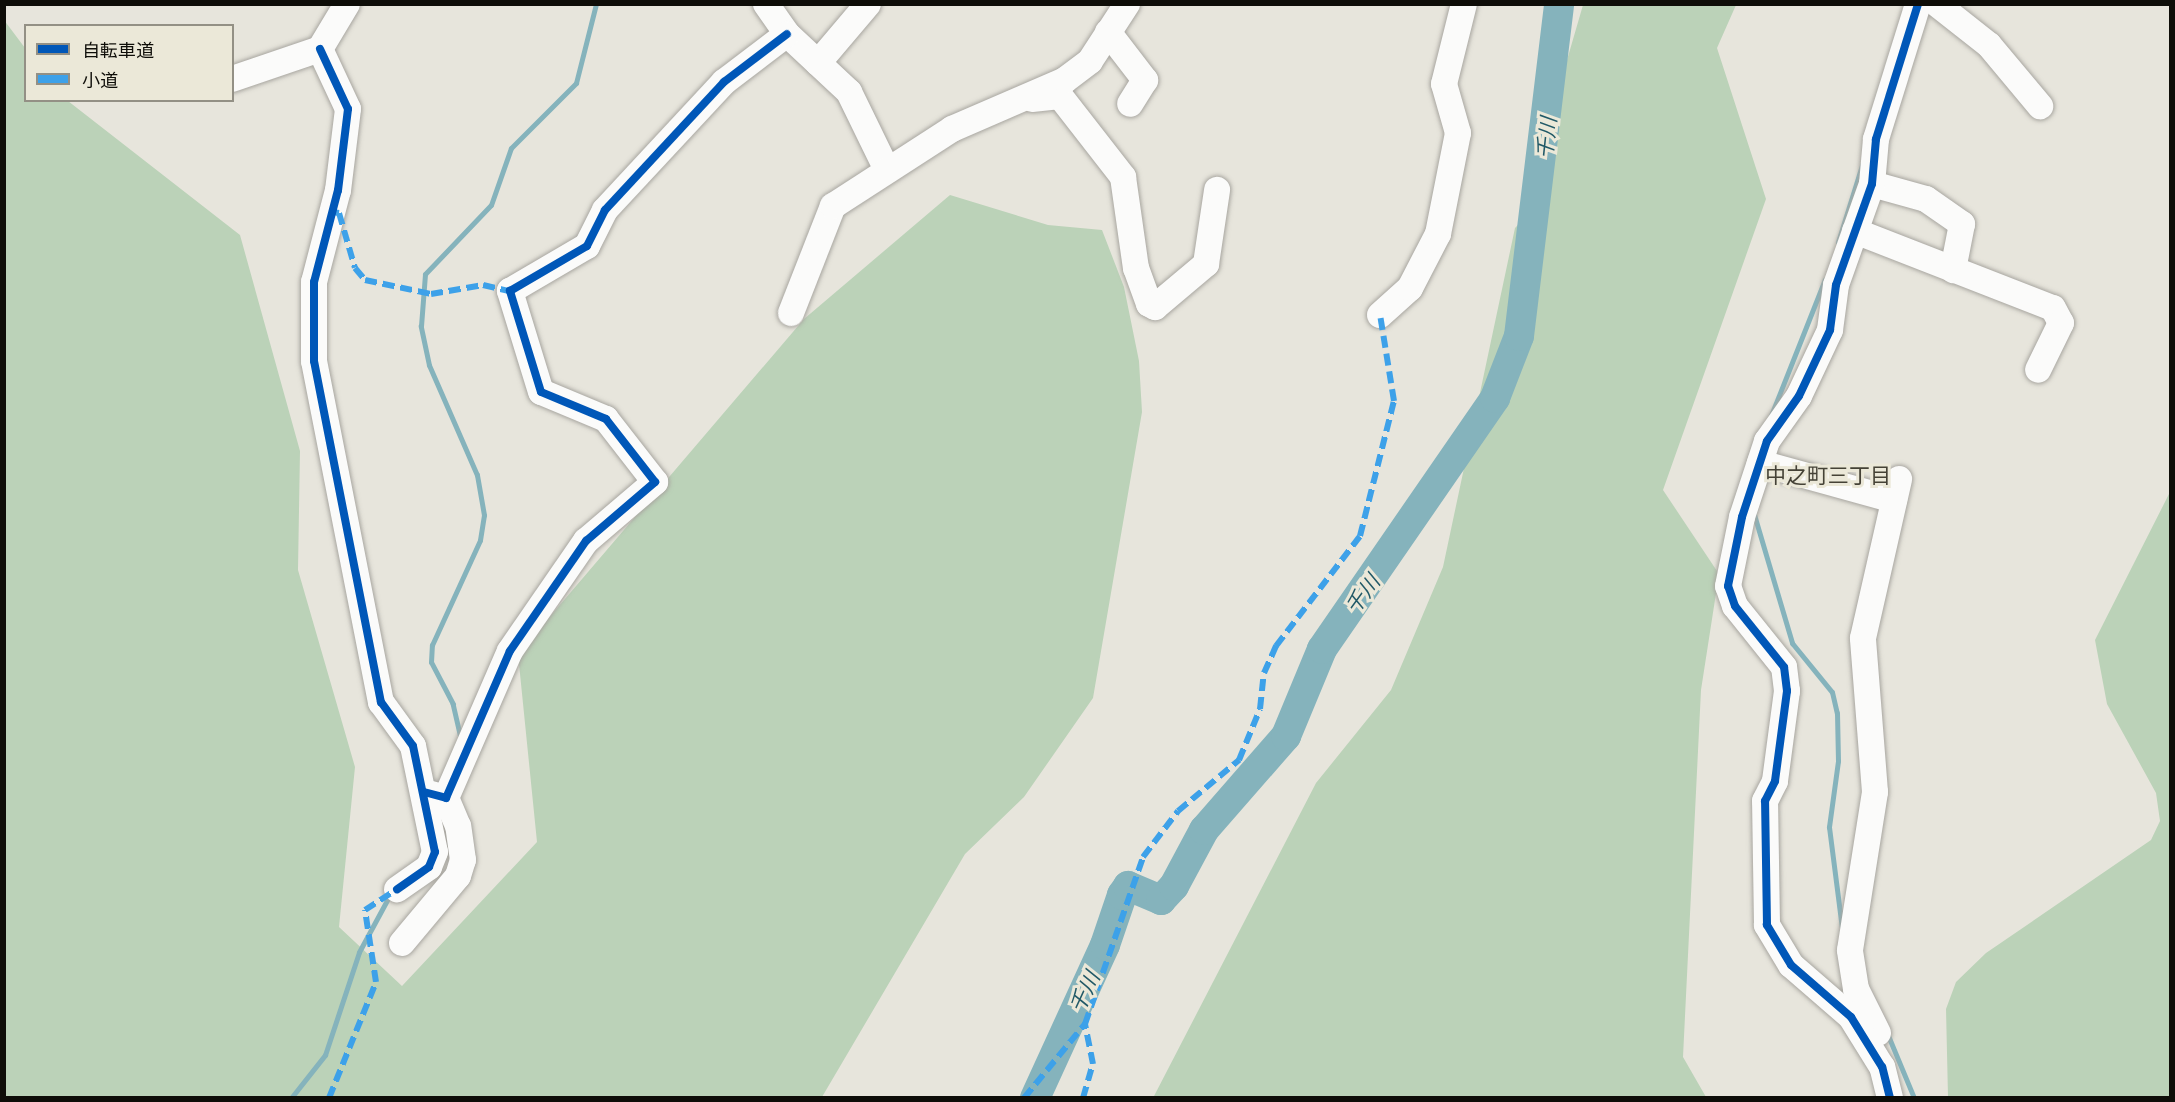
<!DOCTYPE html>
<html>
<head>
<meta charset="utf-8">
<style>
	body { margin:0 }
	#map { position:relative; width:2175px; height:1102px; overflow:hidden; background:#e7e5dc; font-family:"Golos Text","Noto Sans JP",sans-serif }
	div>[style] { position:absolute }
	.forest>* { inset:0; background:#bbd2b8 }
	.stream>* { height:5px; margin:-2.5px; padding:0 2.5px; transform-origin:2.5px; border-radius:2.5px; background:#85b3bc }
	.river>* { height:30px; margin:-15px; padding:0 15px; transform-origin:15px; border-radius:15px; background:#85b3bc }
	.roads { filter:drop-shadow(0 0 2px #a8a6a0) drop-shadow(0 0 2px #a8a6a0) }
	.minor>* { height:26px; margin:-13px; padding:0 13px; transform-origin:13px; border-radius:13px; background:#fbfbfa }
	.quiet>* { height:6px; margin-top:-3px; transform-origin:0; background:repeating-linear-gradient(90deg,#3da1e9 0 12px,transparent 0 18px) }
	.cycleway>* { height:8px; margin:-4px; padding:0 4px; transform-origin:4px; border-radius:4px; background:#0057b8 }
	span { translate:-50% -50%; white-space:nowrap; text-align:center; line-height:1.15; -webkit-text-stroke:6px #ebe8d8; paint-order:stroke }
	.water-label { font-size:21px; color:#215967; font-style:italic }
	.neighbourhood-label { font-size:21px; color:#454236 }
	.frame { position:absolute; inset:0; border:6px solid #0e0d08; pointer-events:none }
	.legend { position:absolute; left:24px; top:24px; width:210px; height:78px; box-sizing:border-box; background:#ebe8d8; border:2px solid #939085; margin:0; padding:8px 10px; list-style:none; font-size:18px; color:#0e0d08 }
	.legend li { display:flex; align-items:center; gap:12px; height:30px }
	.legend b { width:30px; border:2px solid #939085 }
</style>
</head>
<body>
<div id="map">
	<div class="forest">
		<i style="clip-path:polygon(1583px 5px,1736px 5px,1717px 48px,1766px 199px,1663px 490px,1719px 574px,1701px 690px,1683px 1057px,1706px 1097px,1153px 1098px,1316px 783px,1391px 690px,1443px 567px,1515px 228px,1544px 198px,1567px 60px)"></i>
		<i style="clip-path:polygon(4px 20px,25px 48px,26px 100px,68px 101px,240px 235px,300px 451px,298px 570px,355px 767px,339px 927px,402px 986px,537px 842px,518px 654px,804px 319px,950px 195px,1048px 225px,1102px 230px,1124px 287px,1139px 361px,1142px 412px,1093px 698px,1024px 797px,965px 854px,822px 1097px,5px 1097px)"></i>
		<i style="clip-path:polygon(2170px 492px,2170px 1097px,1948px 1097px,1946px 1009px,1956px 982px,1986px 953px,2151px 840px,2160px 821px,2156px 793px,2107px 704px,2095px 640px)"></i>
	</div>
	<div class="stream">
		<i style="left:1838px;top:242px;width:81px;rotate:-72.7deg"></i>
		<i style="left:1770px;top:418px;width:149px;rotate:-68.4deg"></i>
		<i style="left:1753px;top:511px;width:138px;rotate:73.5deg"></i>
		<i style="left:1792px;top:643px;width:63px;rotate:50.8deg"></i>
		<i style="left:1832px;top:692px;width:22px;rotate:77deg"></i>
		<i style="left:1837px;top:713px;width:48px;rotate:88.8deg"></i>
		<i style="left:1838px;top:761px;width:67px;rotate:97.8deg"></i>
		<i style="left:1829px;top:827px;width:103px;rotate:82.7deg"></i>
		<i style="left:461px;top:740px;width:37px;rotate:-103deg"></i>
		<i style="left:453px;top:704px;width:47px;rotate:-117.6deg"></i>
		<i style="left:431px;top:662px;width:17px;rotate:-87deg"></i>
		<i style="left:432px;top:645px;width:115px;rotate:-65.4deg"></i>
		<i style="left:480px;top:540px;width:25px;rotate:-81deg"></i>
		<i style="left:484px;top:515px;width:41px;rotate:-99.9deg"></i>
		<i style="left:477px;top:475px;width:120px;rotate:-113.6deg"></i>
		<i style="left:429px;top:365px;width:40px;rotate:-102deg"></i>
		<i style="left:421px;top:326px;width:52px;rotate:-85.6deg"></i>
		<i style="left:425px;top:274px;width:95px;rotate:-46.3deg"></i>
		<i style="left:491px;top:205px;width:60px;rotate:-70.7deg"></i>
		<i style="left:511px;top:148px;width:92px;rotate:-45deg"></i>
		<i style="left:576px;top:83px;width:81px;rotate:-75.8deg"></i>
		<i style="left:1887px;top:1033px;width:70px;rotate:67.4deg"></i>
		<i style="left:291px;top:1098px;width:55px;rotate:-51.7deg"></i>
		<i style="left:325px;top:1055px;width:108px;rotate:-71.7deg"></i>
		<i style="left:359px;top:952px;width:69px;rotate:-61.6deg"></i>
	</div>
	<div class="river">
		<i style="left:1035px;top:1098px;width:168px;rotate:-65.4deg"></i>
		<i style="left:1105px;top:945px;width:53px;rotate:-71.2deg"></i>
		<i style="left:1122px;top:895px;width:11px;rotate:-56deg"></i>
		<i style="left:1128px;top:886px;width:36px;rotate:23deg"></i>
		<i style="left:1161px;top:900px;width:19px;rotate:-47deg"></i>
		<i style="left:1174px;top:886px;width:64px;rotate:-61.8deg"></i>
		<i style="left:1204px;top:830px;width:125px;rotate:-48.9deg"></i>
		<i style="left:1286px;top:736px;width:94px;rotate:-67.5deg"></i>
		<i style="left:1322px;top:649px;width:305px;rotate:-55.4deg"></i>
		<i style="left:1495px;top:398px;width:66px;rotate:-68.8deg"></i>
		<i style="left:1519px;top:336px;width:334px;rotate:-83.1deg"></i>
	</div>
	<div class="roads">
		<div class="minor">
			<i style="left:766px;top:4px;width:37px;rotate:55deg"></i>
			<i style="left:787px;top:34px;width:85px;rotate:43.1deg"></i>
			<i style="left:849px;top:92px;width:87px;rotate:64deg"></i>
			<i style="left:1937px;top:4px;width:66px;rotate:38.3deg"></i>
			<i style="left:1989px;top:45px;width:80px;rotate:50.1deg"></i>
			<i style="left:1108px;top:32px;width:61px;rotate:52.4deg"></i>
			<i style="left:1145px;top:80px;width:28px;rotate:122deg"></i>
			<i style="left:320px;top:49px;width:66px;rotate:65deg"></i>
			<i style="left:348px;top:109px;width:82px;rotate:97deg"></i>
			<i style="left:338px;top:190px;width:95px;rotate:104.6deg"></i>
			<i style="left:314px;top:282px;width:79px;rotate:90deg"></i>
			<i style="left:314px;top:361px;width:348px;rotate:78.9deg"></i>
			<i style="left:381px;top:702px;width:54px;rotate:54deg"></i>
			<i style="left:413px;top:746px;width:108px;rotate:78.3deg"></i>
			<i style="left:435px;top:852px;width:16px;rotate:112deg"></i>
			<i style="left:429px;top:867px;width:39px;rotate:145deg"></i>
			<i style="left:818px;top:63px;width:77px;rotate:-49.7deg"></i>
			<i style="left:232px;top:79px;width:93px;rotate:-18.8deg"></i>
			<i style="left:320px;top:49px;width:52px;rotate:-59deg"></i>
			<i style="left:1032px;top:99px;width:28px;rotate:-6deg"></i>
			<i style="left:1060px;top:96px;width:103px;rotate:52.1deg"></i>
			<i style="left:1123px;top:177px;width:92px;rotate:81.9deg"></i>
			<i style="left:1136px;top:268px;width:38px;rotate:70deg"></i>
			<i style="left:1149px;top:304px;width:7px;rotate:27deg"></i>
			<i style="left:1155px;top:307px;width:67px;rotate:-40.1deg"></i>
			<i style="left:1206px;top:264px;width:75px;rotate:-81.5deg"></i>
			<i style="left:1872px;top:184px;width:56px;rotate:15.5deg"></i>
			<i style="left:1926px;top:199px;width:44px;rotate:34.8deg"></i>
			<i style="left:1962px;top:224px;width:47px;rotate:101.1deg"></i>
			<i style="left:1855px;top:231px;width:212px;rotate:21.3deg"></i>
			<i style="left:2053px;top:308px;width:17px;rotate:62deg"></i>
			<i style="left:2061px;top:323px;width:52px;rotate:116.1deg"></i>
			<i style="left:791px;top:313px;width:115px;rotate:-68.6deg"></i>
			<i style="left:833px;top:206px;width:142px;rotate:-32.9deg"></i>
			<i style="left:952px;top:129px;width:123px;rotate:-23.4deg"></i>
			<i style="left:1065px;top:80px;width:31px;rotate:-37deg"></i>
			<i style="left:1090px;top:61px;width:68px;rotate:-57deg"></i>
			<i style="left:1380px;top:315px;width:40px;rotate:-42deg"></i>
			<i style="left:1410px;top:288px;width:61px;rotate:-62.6deg"></i>
			<i style="left:1438px;top:234px;width:103px;rotate:-78.8deg"></i>
			<i style="left:1458px;top:133px;width:51px;rotate:-105.9deg"></i>
			<i style="left:1444px;top:84px;width:82px;rotate:-76deg"></i>
			<i style="left:1760px;top:463px;width:139px;rotate:15.4deg"></i>
			<i style="left:424px;top:792px;width:23px;rotate:15deg"></i>
			<i style="left:446px;top:798px;width:160px;rotate:-66.5deg"></i>
			<i style="left:510px;top:651px;width:134px;rotate:-55.4deg"></i>
			<i style="left:586px;top:541px;width:91px;rotate:-40.5deg"></i>
			<i style="left:655px;top:482px;width:80px;rotate:-127.9deg"></i>
			<i style="left:606px;top:419px;width:70px;rotate:-157.4deg"></i>
			<i style="left:541px;top:392px;width:106px;rotate:-107.1deg"></i>
			<i style="left:510px;top:291px;width:89px;rotate:-30.3deg"></i>
			<i style="left:587px;top:246px;width:40px;rotate:-63.4deg"></i>
			<i style="left:605px;top:210px;width:175px;rotate:-47.1deg"></i>
			<i style="left:724px;top:82px;width:79px;rotate:-37.3deg"></i>
			<i style="left:402px;top:943px;width:87px;rotate:-50.1deg"></i>
			<i style="left:458px;top:876px;width:17px;rotate:-73deg"></i>
			<i style="left:463px;top:860px;width:34px;rotate:-98deg"></i>
			<i style="left:458px;top:826px;width:30px;rotate:-113deg"></i>
			<i style="left:1878px;top:1033px;width:49px;rotate:-116.6deg"></i>
			<i style="left:1856px;top:989px;width:39px;rotate:-99deg"></i>
			<i style="left:1850px;top:950px;width:160px;rotate:-81deg"></i>
			<i style="left:1875px;top:792px;width:154px;rotate:-94.5deg"></i>
			<i style="left:1863px;top:638px;width:163px;rotate:-77.2deg"></i>
			<i style="left:1890px;top:1098px;width:32px;rotate:-104deg"></i>
			<i style="left:1882px;top:1067px;width:59px;rotate:-121.8deg"></i>
			<i style="left:1851px;top:1017px;width:79px;rotate:-139.1deg"></i>
			<i style="left:1791px;top:965px;width:47px;rotate:-121deg"></i>
			<i style="left:1767px;top:925px;width:124px;rotate:-90.9deg"></i>
			<i style="left:1765px;top:801px;width:22px;rotate:-63deg"></i>
			<i style="left:1775px;top:781px;width:91px;rotate:-82.4deg"></i>
			<i style="left:1787px;top:691px;width:24px;rotate:-97deg"></i>
			<i style="left:1784px;top:667px;width:78px;rotate:-128.8deg"></i>
			<i style="left:1735px;top:606px;width:21px;rotate:-109deg"></i>
			<i style="left:1728px;top:586px;width:70px;rotate:-78.5deg"></i>
			<i style="left:1742px;top:517px;width:80px;rotate:-71.8deg"></i>
			<i style="left:1767px;top:441px;width:55px;rotate:-54.6deg"></i>
			<i style="left:1799px;top:396px;width:73px;rotate:-64.8deg"></i>
			<i style="left:1830px;top:330px;width:45px;rotate:-82.4deg"></i>
			<i style="left:1836px;top:285px;width:107px;rotate:-70.4deg"></i>
			<i style="left:1872px;top:184px;width:45px;rotate:-84.9deg"></i>
			<i style="left:1876px;top:139px;width:141px;rotate:-72.7deg"></i>
		</div>
	</div>
	<div class="quiet">
		<i style="left:333px;top:212px;width:6px;rotate:9deg"></i>
		<i style="left:339px;top:213px;width:57px;rotate:73.8deg"></i>
		<i style="left:355px;top:268px;width:16px;rotate:50deg"></i>
		<i style="left:365px;top:280px;width:67px;rotate:12deg"></i>
		<i style="left:431px;top:294px;width:53px;rotate:-9.8deg"></i>
		<i style="left:483px;top:285px;width:28px;rotate:13deg"></i>
		<i style="left:329px;top:1098px;width:125px;rotate:-67.9deg"></i>
		<i style="left:376px;top:982px;width:73px;rotate:-98.7deg"></i>
		<i style="left:365px;top:910px;width:38px;rotate:-33deg"></i>
		<i style="left:1024px;top:1098px;width:96px;rotate:-50.5deg"></i>
		<i style="left:1085px;top:1024px;width:177px;rotate:-70.8deg"></i>
		<i style="left:1143px;top:857px;width:58px;rotate:-52.7deg"></i>
		<i style="left:1178px;top:811px;width:80px;rotate:-39.9deg"></i>
		<i style="left:1239px;top:760px;width:55px;rotate:-67.6deg"></i>
		<i style="left:1260px;top:709px;width:36px;rotate:-84deg"></i>
		<i style="left:1264px;top:673px;width:30px;rotate:-66deg"></i>
		<i style="left:1276px;top:646px;width:138px;rotate:-52.6deg"></i>
		<i style="left:1360px;top:536px;width:139px;rotate:-75.9deg"></i>
		<i style="left:1394px;top:401px;width:87px;rotate:-99.2deg"></i>
		<i style="left:1083px;top:1098px;width:35px;rotate:-74deg"></i>
		<i style="left:1093px;top:1064px;width:41px;rotate:-101.3deg"></i>
	</div>
	<div class="cycleway">
		<i style="left:320px;top:49px;width:66px;rotate:65deg"></i>
		<i style="left:348px;top:109px;width:82px;rotate:97deg"></i>
		<i style="left:338px;top:190px;width:95px;rotate:104.6deg"></i>
		<i style="left:314px;top:282px;width:79px;rotate:90deg"></i>
		<i style="left:314px;top:361px;width:348px;rotate:78.9deg"></i>
		<i style="left:381px;top:702px;width:54px;rotate:54deg"></i>
		<i style="left:413px;top:746px;width:108px;rotate:78.3deg"></i>
		<i style="left:435px;top:852px;width:16px;rotate:112deg"></i>
		<i style="left:429px;top:867px;width:39px;rotate:145deg"></i>
		<i style="left:424px;top:792px;width:23px;rotate:15deg"></i>
		<i style="left:446px;top:798px;width:160px;rotate:-66.5deg"></i>
		<i style="left:510px;top:651px;width:134px;rotate:-55.4deg"></i>
		<i style="left:586px;top:541px;width:91px;rotate:-40.5deg"></i>
		<i style="left:655px;top:482px;width:80px;rotate:-127.9deg"></i>
		<i style="left:606px;top:419px;width:70px;rotate:-157.4deg"></i>
		<i style="left:541px;top:392px;width:106px;rotate:-107.1deg"></i>
		<i style="left:510px;top:291px;width:89px;rotate:-30.3deg"></i>
		<i style="left:587px;top:246px;width:40px;rotate:-63.4deg"></i>
		<i style="left:605px;top:210px;width:175px;rotate:-47.1deg"></i>
		<i style="left:724px;top:82px;width:79px;rotate:-37.3deg"></i>
		<i style="left:1890px;top:1098px;width:32px;rotate:-104deg"></i>
		<i style="left:1882px;top:1067px;width:59px;rotate:-121.8deg"></i>
		<i style="left:1851px;top:1017px;width:79px;rotate:-139.1deg"></i>
		<i style="left:1791px;top:965px;width:47px;rotate:-121deg"></i>
		<i style="left:1767px;top:925px;width:124px;rotate:-90.9deg"></i>
		<i style="left:1765px;top:801px;width:22px;rotate:-63deg"></i>
		<i style="left:1775px;top:781px;width:91px;rotate:-82.4deg"></i>
		<i style="left:1787px;top:691px;width:24px;rotate:-97deg"></i>
		<i style="left:1784px;top:667px;width:78px;rotate:-128.8deg"></i>
		<i style="left:1735px;top:606px;width:21px;rotate:-109deg"></i>
		<i style="left:1728px;top:586px;width:70px;rotate:-78.5deg"></i>
		<i style="left:1742px;top:517px;width:80px;rotate:-71.8deg"></i>
		<i style="left:1767px;top:441px;width:55px;rotate:-54.6deg"></i>
		<i style="left:1799px;top:396px;width:73px;rotate:-64.8deg"></i>
		<i style="left:1830px;top:330px;width:45px;rotate:-82.4deg"></i>
		<i style="left:1836px;top:285px;width:107px;rotate:-70.4deg"></i>
		<i style="left:1872px;top:184px;width:45px;rotate:-84.9deg"></i>
		<i style="left:1876px;top:139px;width:141px;rotate:-72.7deg"></i>
	</div>
	<div class="water-label">
		<span style="left:1546px;top:138px;rotate:-84deg">千川</span>
		<span style="left:1362px;top:594px;rotate:-54deg">千川</span>
		<span style="left:1084px;top:992px;rotate:-65deg">千川</span>
	</div>
	<div class="neighbourhood-label">
		<span style="left:1828px;top:475px">中之町三丁目</span>
	</div>
	<div class="frame"></div>
	<ul class="legend">
	<li><b style="height:8px;background:#0057b8"></b>自転車道</li>
	<li><b style="height:8px;background:#3da1e9"></b>小道</li>
	</ul>
</div>
</body>
</html>
